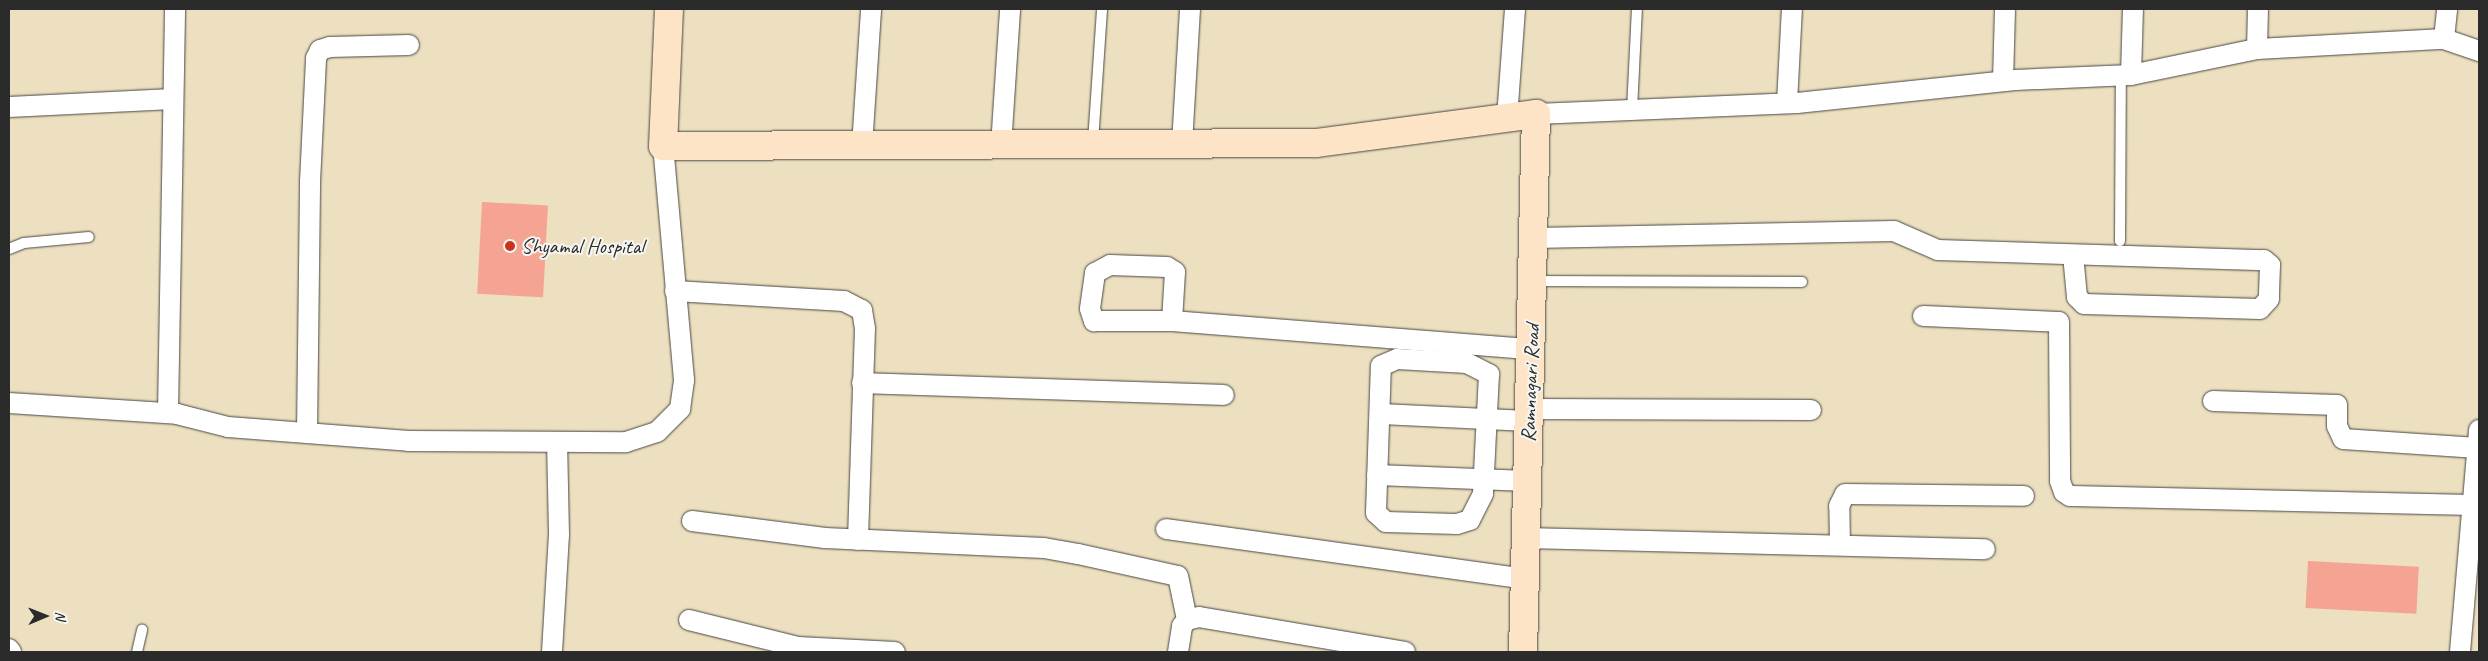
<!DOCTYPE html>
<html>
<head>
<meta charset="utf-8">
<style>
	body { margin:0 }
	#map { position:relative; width:2488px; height:661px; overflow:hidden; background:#ece0c0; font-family:Caveat,sans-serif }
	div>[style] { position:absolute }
	.building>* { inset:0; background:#f5a392; transform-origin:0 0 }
	.roads { filter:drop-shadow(0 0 1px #484641) drop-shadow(0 0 1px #484641) }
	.lane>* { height:10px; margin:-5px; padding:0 5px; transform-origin:5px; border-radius:5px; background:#fff }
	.street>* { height:20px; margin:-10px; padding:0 10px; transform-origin:10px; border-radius:10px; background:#fff }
	.secondary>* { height:28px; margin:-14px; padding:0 14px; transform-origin:14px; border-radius:14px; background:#fee4c6 }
	.dots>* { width:14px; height:14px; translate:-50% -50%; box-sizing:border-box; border:2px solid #f6f6f2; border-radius:50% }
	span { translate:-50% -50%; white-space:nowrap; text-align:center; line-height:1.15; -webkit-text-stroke:4px #f6f6f2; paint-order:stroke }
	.poi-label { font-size:21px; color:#2b2b2b }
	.left { translate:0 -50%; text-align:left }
	.street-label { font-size:21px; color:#2b2b2b }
	.frame { position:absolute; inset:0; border:10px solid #2b2b2b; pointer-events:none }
	.north { position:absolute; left:20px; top:591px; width:50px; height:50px; -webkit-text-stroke:4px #f6f6f2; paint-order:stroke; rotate:89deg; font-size:14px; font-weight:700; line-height:20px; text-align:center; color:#2b2b2b }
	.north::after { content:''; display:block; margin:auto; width:18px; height:22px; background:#2b2b2b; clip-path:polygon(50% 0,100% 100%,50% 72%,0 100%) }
</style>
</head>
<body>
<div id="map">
	<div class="building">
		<i style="left:482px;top:202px;width:66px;height:92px;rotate:3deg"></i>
		<i style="left:2308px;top:561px;width:111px;height:47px;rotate:3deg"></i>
	</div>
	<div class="roads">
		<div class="lane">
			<i style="left:1632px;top:110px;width:101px;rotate:-87.2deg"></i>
			<i style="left:1093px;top:142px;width:133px;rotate:-86.1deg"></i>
			<i style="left:2120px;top:241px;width:166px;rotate:-89.7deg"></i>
			<i style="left:9px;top:249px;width:16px;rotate:-22deg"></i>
			<i style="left:24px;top:243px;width:65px;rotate:-5.3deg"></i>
			<i style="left:1534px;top:281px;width:268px;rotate:0.2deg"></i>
			<i style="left:137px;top:652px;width:23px;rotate:-77deg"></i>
		</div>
		<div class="street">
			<i style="left:2444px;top:39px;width:30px;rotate:-84deg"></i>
			<i style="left:2257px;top:49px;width:40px;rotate:-88.6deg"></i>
			<i style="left:2131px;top:75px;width:66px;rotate:-88.3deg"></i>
			<i style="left:2003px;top:81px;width:72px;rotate:-88.4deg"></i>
			<i style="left:1787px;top:103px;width:94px;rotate:-87deg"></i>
			<i style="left:9px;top:107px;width:164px;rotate:-2.8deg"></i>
			<i style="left:1536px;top:114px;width:261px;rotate:-2.4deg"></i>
			<i style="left:1797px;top:103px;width:219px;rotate:-6deg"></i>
			<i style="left:2015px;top:80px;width:116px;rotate:-2.5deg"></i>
			<i style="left:2131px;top:75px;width:129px;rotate:-11.7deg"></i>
			<i style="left:2257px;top:49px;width:187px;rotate:-3.1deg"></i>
			<i style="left:2444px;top:39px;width:37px;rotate:19deg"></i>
			<i style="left:1507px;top:118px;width:109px;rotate:-85.8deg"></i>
			<i style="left:1182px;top:144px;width:135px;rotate:-86.6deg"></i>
			<i style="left:862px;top:146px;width:137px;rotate:-86.2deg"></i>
			<i style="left:1001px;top:146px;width:137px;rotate:-86.2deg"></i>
			<i style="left:1534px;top:238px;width:360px;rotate:-1.1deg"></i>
			<i style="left:1894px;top:231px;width:48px;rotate:23.4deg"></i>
			<i style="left:1938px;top:250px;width:326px;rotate:1.8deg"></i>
			<i style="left:2264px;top:260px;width:8px;rotate:40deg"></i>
			<i style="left:2270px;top:265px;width:34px;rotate:92deg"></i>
			<i style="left:2269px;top:299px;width:13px;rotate:132deg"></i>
			<i style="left:2260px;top:309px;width:176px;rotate:-178.4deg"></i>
			<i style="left:2084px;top:304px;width:10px;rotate:-135deg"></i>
			<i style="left:2077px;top:297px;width:42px;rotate:-95.4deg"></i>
			<i style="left:675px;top:291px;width:169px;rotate:3.4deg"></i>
			<i style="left:844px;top:301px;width:20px;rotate:27deg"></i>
			<i style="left:862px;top:310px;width:18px;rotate:81deg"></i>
			<i style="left:865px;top:328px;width:212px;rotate:91.9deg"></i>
			<i style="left:1923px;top:316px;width:136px;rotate:2.5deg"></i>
			<i style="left:2059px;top:322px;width:159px;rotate:89.6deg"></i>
			<i style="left:2060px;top:481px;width:12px;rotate:70deg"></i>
			<i style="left:2064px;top:492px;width:7px;rotate:34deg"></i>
			<i style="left:2070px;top:496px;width:403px;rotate:1.3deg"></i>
			<i style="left:1172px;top:321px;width:49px;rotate:-86.5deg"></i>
			<i style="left:1175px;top:272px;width:9px;rotate:-148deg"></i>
			<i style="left:1167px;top:267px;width:57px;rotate:-178deg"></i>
			<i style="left:1110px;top:265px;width:17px;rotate:152deg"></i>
			<i style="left:1095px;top:273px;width:36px;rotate:98deg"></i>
			<i style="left:1090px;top:309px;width:13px;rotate:72deg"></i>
			<i style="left:1094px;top:321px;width:78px"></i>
			<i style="left:1172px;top:321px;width:360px;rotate:4.5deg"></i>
			<i style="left:1397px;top:359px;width:70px;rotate:3.3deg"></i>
			<i style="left:1467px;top:363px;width:25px;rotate:27deg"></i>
			<i style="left:1489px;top:374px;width:120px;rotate:92.9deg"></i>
			<i style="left:1483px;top:494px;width:29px;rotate:117deg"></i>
			<i style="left:1470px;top:520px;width:14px;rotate:163deg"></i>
			<i style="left:1457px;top:524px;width:71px;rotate:-178.4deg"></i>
			<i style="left:1386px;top:522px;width:13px;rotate:-138deg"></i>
			<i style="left:1376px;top:513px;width:147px;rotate:-88.1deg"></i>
			<i style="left:1381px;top:366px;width:17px;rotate:-24deg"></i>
			<i style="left:862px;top:383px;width:362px;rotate:1.9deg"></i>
			<i style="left:2213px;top:401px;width:124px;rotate:1.8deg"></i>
			<i style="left:2337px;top:405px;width:21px;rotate:90deg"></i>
			<i style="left:2337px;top:426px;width:14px;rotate:65deg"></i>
			<i style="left:2343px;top:439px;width:135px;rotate:3.8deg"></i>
			<i style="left:9px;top:403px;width:168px;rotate:3.7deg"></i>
			<i style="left:177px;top:414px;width:53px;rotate:14.3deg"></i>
			<i style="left:228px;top:427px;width:181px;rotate:4.4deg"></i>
			<i style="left:408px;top:441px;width:218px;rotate:0.3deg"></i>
			<i style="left:626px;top:442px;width:33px;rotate:-18deg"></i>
			<i style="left:657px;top:432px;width:33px;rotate:-45deg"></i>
			<i style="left:680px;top:409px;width:29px;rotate:-82deg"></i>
			<i style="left:684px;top:380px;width:235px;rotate:-95.1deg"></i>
			<i style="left:1529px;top:409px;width:282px;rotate:0.2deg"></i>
			<i style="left:168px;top:413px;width:404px;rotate:-89deg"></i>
			<i style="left:1381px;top:414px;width:147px;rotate:2.7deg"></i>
			<i style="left:307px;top:433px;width:251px;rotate:-89.3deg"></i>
			<i style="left:310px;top:182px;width:124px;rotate:-87.2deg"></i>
			<i style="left:316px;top:58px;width:9px;rotate:-63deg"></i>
			<i style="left:320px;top:50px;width:10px;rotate:-17deg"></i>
			<i style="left:330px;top:47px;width:79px;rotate:-1.5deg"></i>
			<i style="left:1377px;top:475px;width:150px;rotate:2.3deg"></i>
			<i style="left:692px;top:521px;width:134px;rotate:7.3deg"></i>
			<i style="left:825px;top:538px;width:219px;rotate:2.6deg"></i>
			<i style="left:1044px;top:548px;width:35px;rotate:10deg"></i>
			<i style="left:1078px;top:554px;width:102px;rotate:12.4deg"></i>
			<i style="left:1178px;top:576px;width:45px;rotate:78.4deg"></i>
			<i style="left:1166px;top:529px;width:362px;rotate:7.9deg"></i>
			<i style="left:1526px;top:538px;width:459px;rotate:1.4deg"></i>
			<i style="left:1840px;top:545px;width:39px;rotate:-91deg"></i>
			<i style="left:1839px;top:506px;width:13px;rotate:-63deg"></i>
			<i style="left:1845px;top:494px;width:179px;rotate:0.6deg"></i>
			<i style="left:689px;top:620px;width:112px;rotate:13.9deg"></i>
			<i style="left:798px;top:647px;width:97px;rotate:3deg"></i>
			<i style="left:9px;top:649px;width:4px;rotate:56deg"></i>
			<i style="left:552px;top:652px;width:117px;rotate:-86.6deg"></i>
			<i style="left:559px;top:535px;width:92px;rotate:-91.2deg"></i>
			<i style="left:1178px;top:652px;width:26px;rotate:-81deg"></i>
			<i style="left:1182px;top:626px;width:8px;rotate:-50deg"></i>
			<i style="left:1187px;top:620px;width:12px;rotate:-14deg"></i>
			<i style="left:1199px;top:617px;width:209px;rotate:9.6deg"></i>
			<i style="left:2460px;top:652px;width:223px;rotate:-85.1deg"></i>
		</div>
		<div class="secondary">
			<i style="left:669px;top:9px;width:137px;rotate:92.5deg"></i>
			<i style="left:663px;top:146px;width:653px;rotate:-0.26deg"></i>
			<i style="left:1316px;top:143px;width:222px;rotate:-7.5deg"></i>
			<i style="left:1536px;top:114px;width:538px;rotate:91.38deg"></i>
		</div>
	</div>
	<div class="dots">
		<i style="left:510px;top:246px;background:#c8321e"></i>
	</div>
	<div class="poi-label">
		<span class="left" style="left:521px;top:246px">Shyamal Hospital</span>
	</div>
	<div class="street-label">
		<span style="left:1530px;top:383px;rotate:-88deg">Ramnagari Road</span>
	</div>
	<div class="frame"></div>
	<div class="north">N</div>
</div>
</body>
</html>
